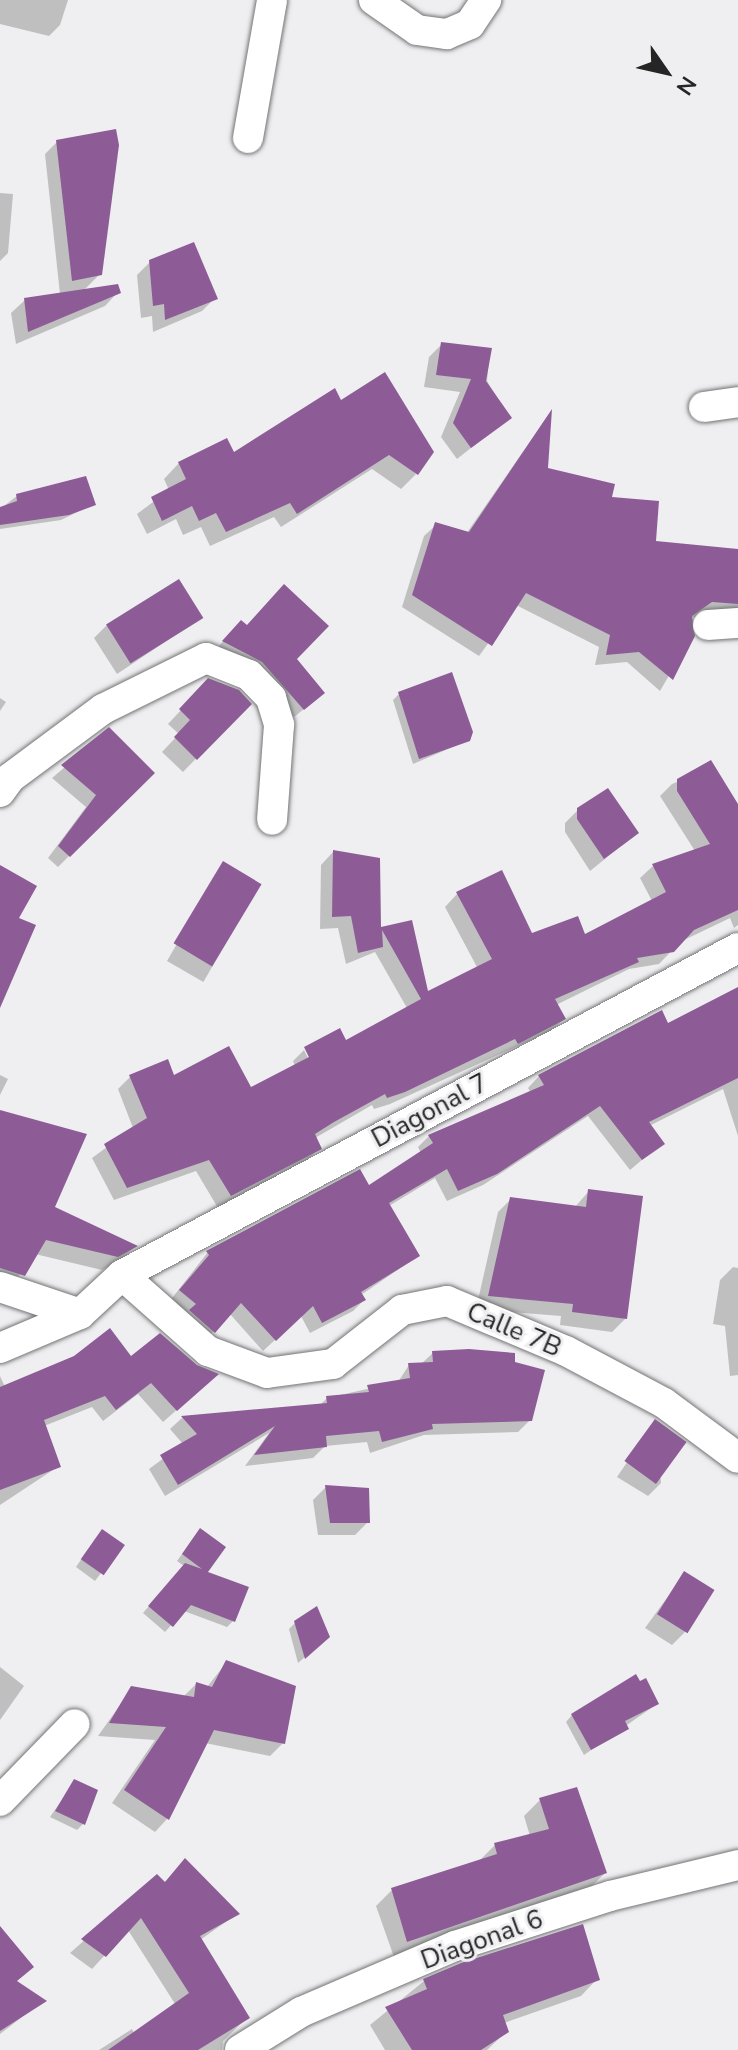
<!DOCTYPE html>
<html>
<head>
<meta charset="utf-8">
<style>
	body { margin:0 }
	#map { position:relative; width:738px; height:2050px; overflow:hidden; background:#efeff1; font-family:"Nunito Sans",sans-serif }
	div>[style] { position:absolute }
	.shadow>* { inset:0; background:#0003; transform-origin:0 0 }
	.building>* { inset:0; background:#8d5c97; transform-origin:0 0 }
	.roads { filter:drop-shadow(0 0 2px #737475) drop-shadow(0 0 2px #737475) }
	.minor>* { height:30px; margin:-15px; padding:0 15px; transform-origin:15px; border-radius:15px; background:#fff }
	span { translate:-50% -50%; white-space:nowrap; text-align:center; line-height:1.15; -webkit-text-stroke:6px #efeff1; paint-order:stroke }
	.street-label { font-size:26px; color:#252525 }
	.north { position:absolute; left:626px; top:32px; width:80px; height:80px; -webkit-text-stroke:6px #efeff1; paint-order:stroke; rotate:124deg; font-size:22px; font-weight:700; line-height:32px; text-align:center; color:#252525 }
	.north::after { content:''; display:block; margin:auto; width:28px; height:36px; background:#252525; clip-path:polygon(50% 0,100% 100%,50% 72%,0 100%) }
</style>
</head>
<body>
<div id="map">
	<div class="shadow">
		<i style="clip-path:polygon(0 0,68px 0,60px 25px,49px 36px,0 24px)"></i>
		<i style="clip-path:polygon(57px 142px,100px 274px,83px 291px,118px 292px,105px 306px,16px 344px,11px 313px,25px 300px,60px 294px,45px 154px)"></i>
		<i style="clip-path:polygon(0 193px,13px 194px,8px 253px,0 261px)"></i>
		<i style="clip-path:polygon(150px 262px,215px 298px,202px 311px,153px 332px,152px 316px,141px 318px,137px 275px)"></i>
		<i style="clip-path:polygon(442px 344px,490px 350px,487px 381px,509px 418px,457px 459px,441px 437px,460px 392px,424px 387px,429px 357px)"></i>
		<i style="clip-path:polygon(341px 402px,416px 474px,401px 489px,372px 469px,281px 527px,274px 517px,210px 546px,201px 527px,183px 535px,176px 519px,147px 534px,137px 514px,169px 490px,164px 479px,179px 463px,233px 455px)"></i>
		<i style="clip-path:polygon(549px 414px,546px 470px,610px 499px,654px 543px,738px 550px,738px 621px,721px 615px,692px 617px,692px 636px,660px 691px,627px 662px,595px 665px,599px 647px,516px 605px,479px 656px,402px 607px,424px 536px,436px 525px,466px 534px)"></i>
		<i style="clip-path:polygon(17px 496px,94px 504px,61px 520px,0 529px,0 509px)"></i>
		<i style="clip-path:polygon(201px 618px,117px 674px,94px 638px,107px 625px)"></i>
		<i style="clip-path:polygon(233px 631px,295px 659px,314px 701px,294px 717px,253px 670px,215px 650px)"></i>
		<i style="clip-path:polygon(196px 694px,249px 704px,183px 772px,162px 752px,179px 734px,168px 724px)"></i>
		<i style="clip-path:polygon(399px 694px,469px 740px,413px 764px,393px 700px)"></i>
		<i style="clip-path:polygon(0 698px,6px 702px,0 711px)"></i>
		<i style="clip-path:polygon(109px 730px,152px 773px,58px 867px,48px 858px,86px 807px,52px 778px)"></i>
		<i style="clip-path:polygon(713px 767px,738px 808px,738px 925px,734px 928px,730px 918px,680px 942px,659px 964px,629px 969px,556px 1005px,564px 1019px,551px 1031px,390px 1104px,374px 1109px,372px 1105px,315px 1138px,319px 1148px,307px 1161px,218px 1208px,196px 1171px,114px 1200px,92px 1158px,133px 1128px,118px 1089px,131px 1076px,250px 1089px,295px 1066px,293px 1061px,304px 1050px,312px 1066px,305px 1048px,345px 1042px,407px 1008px,375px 952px,346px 964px,338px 928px,320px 929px,321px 865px,333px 852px,379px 929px,411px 922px,427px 994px,478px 969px,445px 907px,457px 894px,531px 935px,585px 937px,652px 901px,640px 878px,653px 866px,695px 851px,660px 796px,672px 784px)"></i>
		<i style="clip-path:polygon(579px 809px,637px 833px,590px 871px,565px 832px,565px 823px)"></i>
		<i style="left:223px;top:864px;width:42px;height:112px;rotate:30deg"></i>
		<i style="clip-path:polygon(661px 1013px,667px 1026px,738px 1013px,738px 1136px,723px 1089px,649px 1126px,662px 1143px,630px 1170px,588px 1116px,483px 1185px,447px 1201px,435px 1178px,389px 1206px,418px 1256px,361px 1295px,364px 1300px,353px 1311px,310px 1333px,301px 1316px,263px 1351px,230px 1314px,202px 1343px,169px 1302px,208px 1252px,368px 1188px,421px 1153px,418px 1147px,429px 1136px,531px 1093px,528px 1088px,539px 1076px)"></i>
		<i style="clip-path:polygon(0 1075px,8px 1079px,0 1095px)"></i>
		<i style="clip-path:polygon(0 1112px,53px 1208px,135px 1246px,122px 1259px,102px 1270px,35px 1254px,9px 1289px,0 1286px)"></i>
		<i style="clip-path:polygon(589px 1191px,625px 1319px,612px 1332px,560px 1325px,561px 1316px,476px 1309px,498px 1212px,511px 1199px,575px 1207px)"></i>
		<i style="clip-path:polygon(733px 1267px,738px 1268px,738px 1375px,730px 1376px,725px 1326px,713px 1324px,720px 1280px)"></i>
		<i style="clip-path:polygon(433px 1353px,513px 1364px,530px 1420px,518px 1432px,424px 1435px,370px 1453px,367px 1442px,325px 1446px,313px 1458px,245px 1466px,269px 1433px,165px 1496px,149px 1469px,183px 1444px,170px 1429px,182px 1418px,320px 1405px,327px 1398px,398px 1382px,409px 1365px,421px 1364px)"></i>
		<i style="clip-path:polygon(131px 1359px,204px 1386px,163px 1422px,138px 1394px,103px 1421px,92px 1407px,44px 1426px,59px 1466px,0 1505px,0 1376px,5px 1387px)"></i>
		<i style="clip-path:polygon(655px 1421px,661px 1483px,648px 1496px,617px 1477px)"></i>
		<i style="clip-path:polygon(326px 1487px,368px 1522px,355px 1535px,318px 1535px,313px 1500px)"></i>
		<i style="clip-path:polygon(194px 1537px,205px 1573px,233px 1621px,227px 1627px,184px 1611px,165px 1632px,143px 1613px,184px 1566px,177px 1561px)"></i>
		<i style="clip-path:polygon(96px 1538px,122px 1545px,95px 1581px,76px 1567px)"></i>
		<i style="clip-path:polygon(685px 1573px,685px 1632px,672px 1645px,645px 1628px)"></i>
		<i style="clip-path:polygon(295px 1623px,321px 1643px,298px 1663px,289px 1629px)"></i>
		<i style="clip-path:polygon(226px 1663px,283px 1743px,270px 1756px,205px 1743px,167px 1819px,155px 1832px,112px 1803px,155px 1740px,98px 1736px,132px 1688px,183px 1697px,196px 1684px,207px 1687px)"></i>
		<i style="clip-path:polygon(0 1667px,24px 1686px,0 1720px)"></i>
		<i style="clip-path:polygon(657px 1704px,584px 1755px,566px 1722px,572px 1715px)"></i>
		<i style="clip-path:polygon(75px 1781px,83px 1824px,77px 1830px,50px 1817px)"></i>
		<i style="clip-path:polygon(540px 1800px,605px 1873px,589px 1889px,395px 1960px,376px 1906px,392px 1890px,479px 1861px,495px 1845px,530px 1836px,524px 1816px)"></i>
		<i style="clip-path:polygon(185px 1860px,237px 1914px,200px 1940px,247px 2018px,223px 2041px,222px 2050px,99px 2050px,132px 2029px,135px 2035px,177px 2007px,128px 1930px,92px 1969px,70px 1953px,157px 1876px,164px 1883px)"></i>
		<i style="clip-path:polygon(597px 1979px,581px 1996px,504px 2023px,507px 2031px,487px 2050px,385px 2050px,370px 2025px,424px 1981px)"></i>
		<i style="clip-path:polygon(0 1980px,43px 2001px,0 2034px)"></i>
	</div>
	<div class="building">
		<i style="clip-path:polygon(116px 129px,119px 145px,102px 275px,72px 281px,56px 140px)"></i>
		<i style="clip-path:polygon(194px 242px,218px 299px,165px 320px,164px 304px,153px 306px,149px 260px)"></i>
		<i style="clip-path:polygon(118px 284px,121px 293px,28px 332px,24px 298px)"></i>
		<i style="clip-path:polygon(441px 342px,492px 348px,486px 381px,512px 418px,471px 448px,453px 423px,471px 379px,436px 375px)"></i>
		<i style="clip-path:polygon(385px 372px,434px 452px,418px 475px,389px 455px,297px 514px,290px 503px,226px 532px,216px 513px,199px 521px,192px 506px,162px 521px,151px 497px,186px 479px,178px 462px,227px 438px,234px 452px,335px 388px,341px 400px)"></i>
		<i style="clip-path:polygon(552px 409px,548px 468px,615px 484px,612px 497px,659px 501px,656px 541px,738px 549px,738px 604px,712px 602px,692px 616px,695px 636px,673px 680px,639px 652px,606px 655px,610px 635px,526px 593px,492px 646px,412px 595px,435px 522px,469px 532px)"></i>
		<i style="clip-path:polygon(86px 476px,96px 505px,69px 515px,0 525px,0 507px,17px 501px,16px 494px)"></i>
		<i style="left:179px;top:579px;width:46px;height:86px;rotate:58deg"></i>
		<i style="clip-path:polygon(284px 584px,329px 626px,297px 659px,325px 693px,304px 710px,262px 662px,222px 641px,241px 620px,247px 625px)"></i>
		<i style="clip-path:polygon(452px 672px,473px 732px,470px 741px,419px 759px,398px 692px)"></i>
		<i style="clip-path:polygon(208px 678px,239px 690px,252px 704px,197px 760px,174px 737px,190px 720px,179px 709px)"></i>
		<i style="clip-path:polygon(109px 727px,155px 773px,70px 857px,58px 846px,96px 795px,61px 765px)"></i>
		<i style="clip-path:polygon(711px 760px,738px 804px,738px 910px,694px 930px,674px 952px,637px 958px,639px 962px,555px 999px,566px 1019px,518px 1044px,515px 1039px,405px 1092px,387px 1098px,385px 1094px,334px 1122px,315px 1134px,322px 1149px,231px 1196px,209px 1160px,127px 1188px,104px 1144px,147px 1118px,129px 1075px,168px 1059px,174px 1075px,229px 1046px,251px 1087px,309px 1057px,304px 1047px,340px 1028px,346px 1040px,421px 999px,382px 930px,383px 947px,358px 953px,351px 916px,332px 917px,333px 850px,380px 858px,381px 927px,412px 920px,428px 991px,492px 959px,456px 892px,502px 870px,532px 933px,578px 916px,585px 934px,666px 892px,652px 864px,710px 844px,677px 791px,677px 779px)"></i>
		<i style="clip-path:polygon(608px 788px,639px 833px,604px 859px,577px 819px,577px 808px)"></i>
		<i style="left:223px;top:861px;width:45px;height:96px;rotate:31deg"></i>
		<i style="clip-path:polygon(0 865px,37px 886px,19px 918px,36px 925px,0 1008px)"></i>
		<i style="clip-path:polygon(738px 987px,738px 1078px,649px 1122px,665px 1144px,642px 1160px,600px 1106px,497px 1174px,458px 1191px,447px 1169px,389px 1203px,420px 1256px,361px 1292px,366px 1300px,322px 1323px,313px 1306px,276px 1341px,241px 1303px,215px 1333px,189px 1310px,196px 1304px,179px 1290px,209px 1255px,206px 1251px,360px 1169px,369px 1185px,433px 1143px,428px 1135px,544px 1085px,538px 1075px,662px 1010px,668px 1023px)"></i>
		<i style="clip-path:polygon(0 1110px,87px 1134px,55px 1207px,138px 1246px,118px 1257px,46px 1240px,25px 1276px,0 1268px)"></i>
		<i style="clip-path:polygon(588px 1189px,643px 1196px,627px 1319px,572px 1312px,573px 1304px,488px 1296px,510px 1197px,586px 1207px)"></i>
		<i style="clip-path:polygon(110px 1328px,131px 1356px,160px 1333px,197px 1365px,219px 1374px,177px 1411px,151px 1383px,116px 1410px,105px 1396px,44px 1420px,61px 1467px,0 1490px,0 1387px,74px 1356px)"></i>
		<i style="clip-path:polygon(469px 1349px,515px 1353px,515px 1362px,545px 1370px,532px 1421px,432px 1424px,433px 1429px,382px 1442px,379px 1431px,326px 1436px,327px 1447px,254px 1455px,275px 1426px,178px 1485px,160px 1455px,197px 1434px,181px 1416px,327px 1403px,326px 1396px,369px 1392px,367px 1385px,410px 1378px,408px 1363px,433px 1362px,432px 1351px)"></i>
		<i style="left:655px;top:1419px;width:39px;height:52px;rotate:36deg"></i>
		<i style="clip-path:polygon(325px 1485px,369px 1488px,370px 1523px,330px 1523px)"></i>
		<i style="clip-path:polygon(200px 1528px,226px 1547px,208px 1572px,249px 1587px,235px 1622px,191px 1605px,173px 1627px,148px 1606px,185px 1563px,202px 1569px,182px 1554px)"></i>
		<i style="left:102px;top:1529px;width:28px;height:37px;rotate:35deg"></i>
		<i style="left:684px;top:1571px;width:36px;height:51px;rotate:32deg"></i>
		<i style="clip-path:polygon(317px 1606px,330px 1637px,305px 1659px,294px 1621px)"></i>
		<i style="clip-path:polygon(226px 1660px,296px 1686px,285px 1744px,214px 1730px,169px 1820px,124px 1790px,166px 1727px,109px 1723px,131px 1686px,194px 1697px,196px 1682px,212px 1687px)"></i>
		<i style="clip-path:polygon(636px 1674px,640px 1681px,646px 1678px,659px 1704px,625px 1721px,629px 1729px,591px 1750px,571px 1714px)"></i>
		<i style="clip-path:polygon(74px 1779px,98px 1790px,85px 1825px,55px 1811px)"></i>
		<i style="clip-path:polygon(577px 1787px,607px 1873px,407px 1942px,391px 1888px,497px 1854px,494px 1843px,549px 1829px,539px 1798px)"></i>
		<i style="clip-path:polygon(185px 1858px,240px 1914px,200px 1936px,250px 2018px,198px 2050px,108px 2050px,189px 1993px,141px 1918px,106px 1957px,81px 1939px,157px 1874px,165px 1882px)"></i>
		<i style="clip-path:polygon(583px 1924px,600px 1980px,503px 2015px,509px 2032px,481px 2050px,412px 2050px,385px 2007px,427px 1989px,423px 1979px,461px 1963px)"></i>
		<i style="clip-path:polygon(0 1926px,34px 1967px,17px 1981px,47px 2001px,0 2031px)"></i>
	</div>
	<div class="roads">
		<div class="minor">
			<i style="left:374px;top:0;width:52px;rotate:34.9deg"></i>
			<i style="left:417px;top:30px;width:30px;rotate:8deg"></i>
			<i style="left:447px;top:34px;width:25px;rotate:-23deg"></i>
			<i style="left:470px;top:24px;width:29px;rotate:-56deg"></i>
			<i style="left:248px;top:138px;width:140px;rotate:-80.1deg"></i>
			<i style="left:704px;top:407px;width:34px;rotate:-8deg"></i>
			<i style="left:708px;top:625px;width:30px;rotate:-4deg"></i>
			<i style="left:0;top:792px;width:17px;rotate:-54deg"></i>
			<i style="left:10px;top:778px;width:116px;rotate:-36.6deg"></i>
			<i style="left:103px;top:709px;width:115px;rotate:-26.3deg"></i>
			<i style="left:206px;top:658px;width:46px;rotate:21.6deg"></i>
			<i style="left:249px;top:675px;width:32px;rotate:46deg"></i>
			<i style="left:271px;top:698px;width:28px;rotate:73deg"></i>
			<i style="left:279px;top:725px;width:95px;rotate:94.2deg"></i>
			<i style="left:122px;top:1275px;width:115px;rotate:41.5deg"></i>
			<i style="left:208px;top:1351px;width:63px;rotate:20.4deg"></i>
			<i style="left:267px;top:1373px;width:67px;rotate:-7.8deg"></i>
			<i style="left:333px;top:1364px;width:88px;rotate:-38deg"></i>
			<i style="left:402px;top:1310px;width:46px;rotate:-11.3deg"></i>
			<i style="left:447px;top:1301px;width:129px;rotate:22.8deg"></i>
			<i style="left:566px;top:1351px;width:111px;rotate:28deg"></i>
			<i style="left:664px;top:1403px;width:92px;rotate:36.6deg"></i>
			<i style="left:0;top:1287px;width:84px;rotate:18.6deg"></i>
			<i style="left:0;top:1348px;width:87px;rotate:-23deg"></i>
			<i style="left:80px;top:1314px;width:57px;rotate:-42.9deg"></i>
			<i style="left:122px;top:1275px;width:697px;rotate:-27.96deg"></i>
			<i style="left:0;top:1801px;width:107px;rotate:-45.8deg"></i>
			<i style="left:240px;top:2050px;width:72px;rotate:-31.9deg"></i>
			<i style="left:301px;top:2012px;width:168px;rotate:-23.2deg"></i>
			<i style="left:455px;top:1946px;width:163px;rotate:-17.9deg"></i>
			<i style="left:610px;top:1896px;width:132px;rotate:-13.6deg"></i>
		</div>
	</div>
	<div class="street-label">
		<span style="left:430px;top:1111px;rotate:-28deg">Diagonal 7</span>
		<span style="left:514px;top:1330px;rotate:23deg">Calle 7B</span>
		<span style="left:482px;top:1940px;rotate:-20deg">Diagonal 6</span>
	</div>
	<div class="north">N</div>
</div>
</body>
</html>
